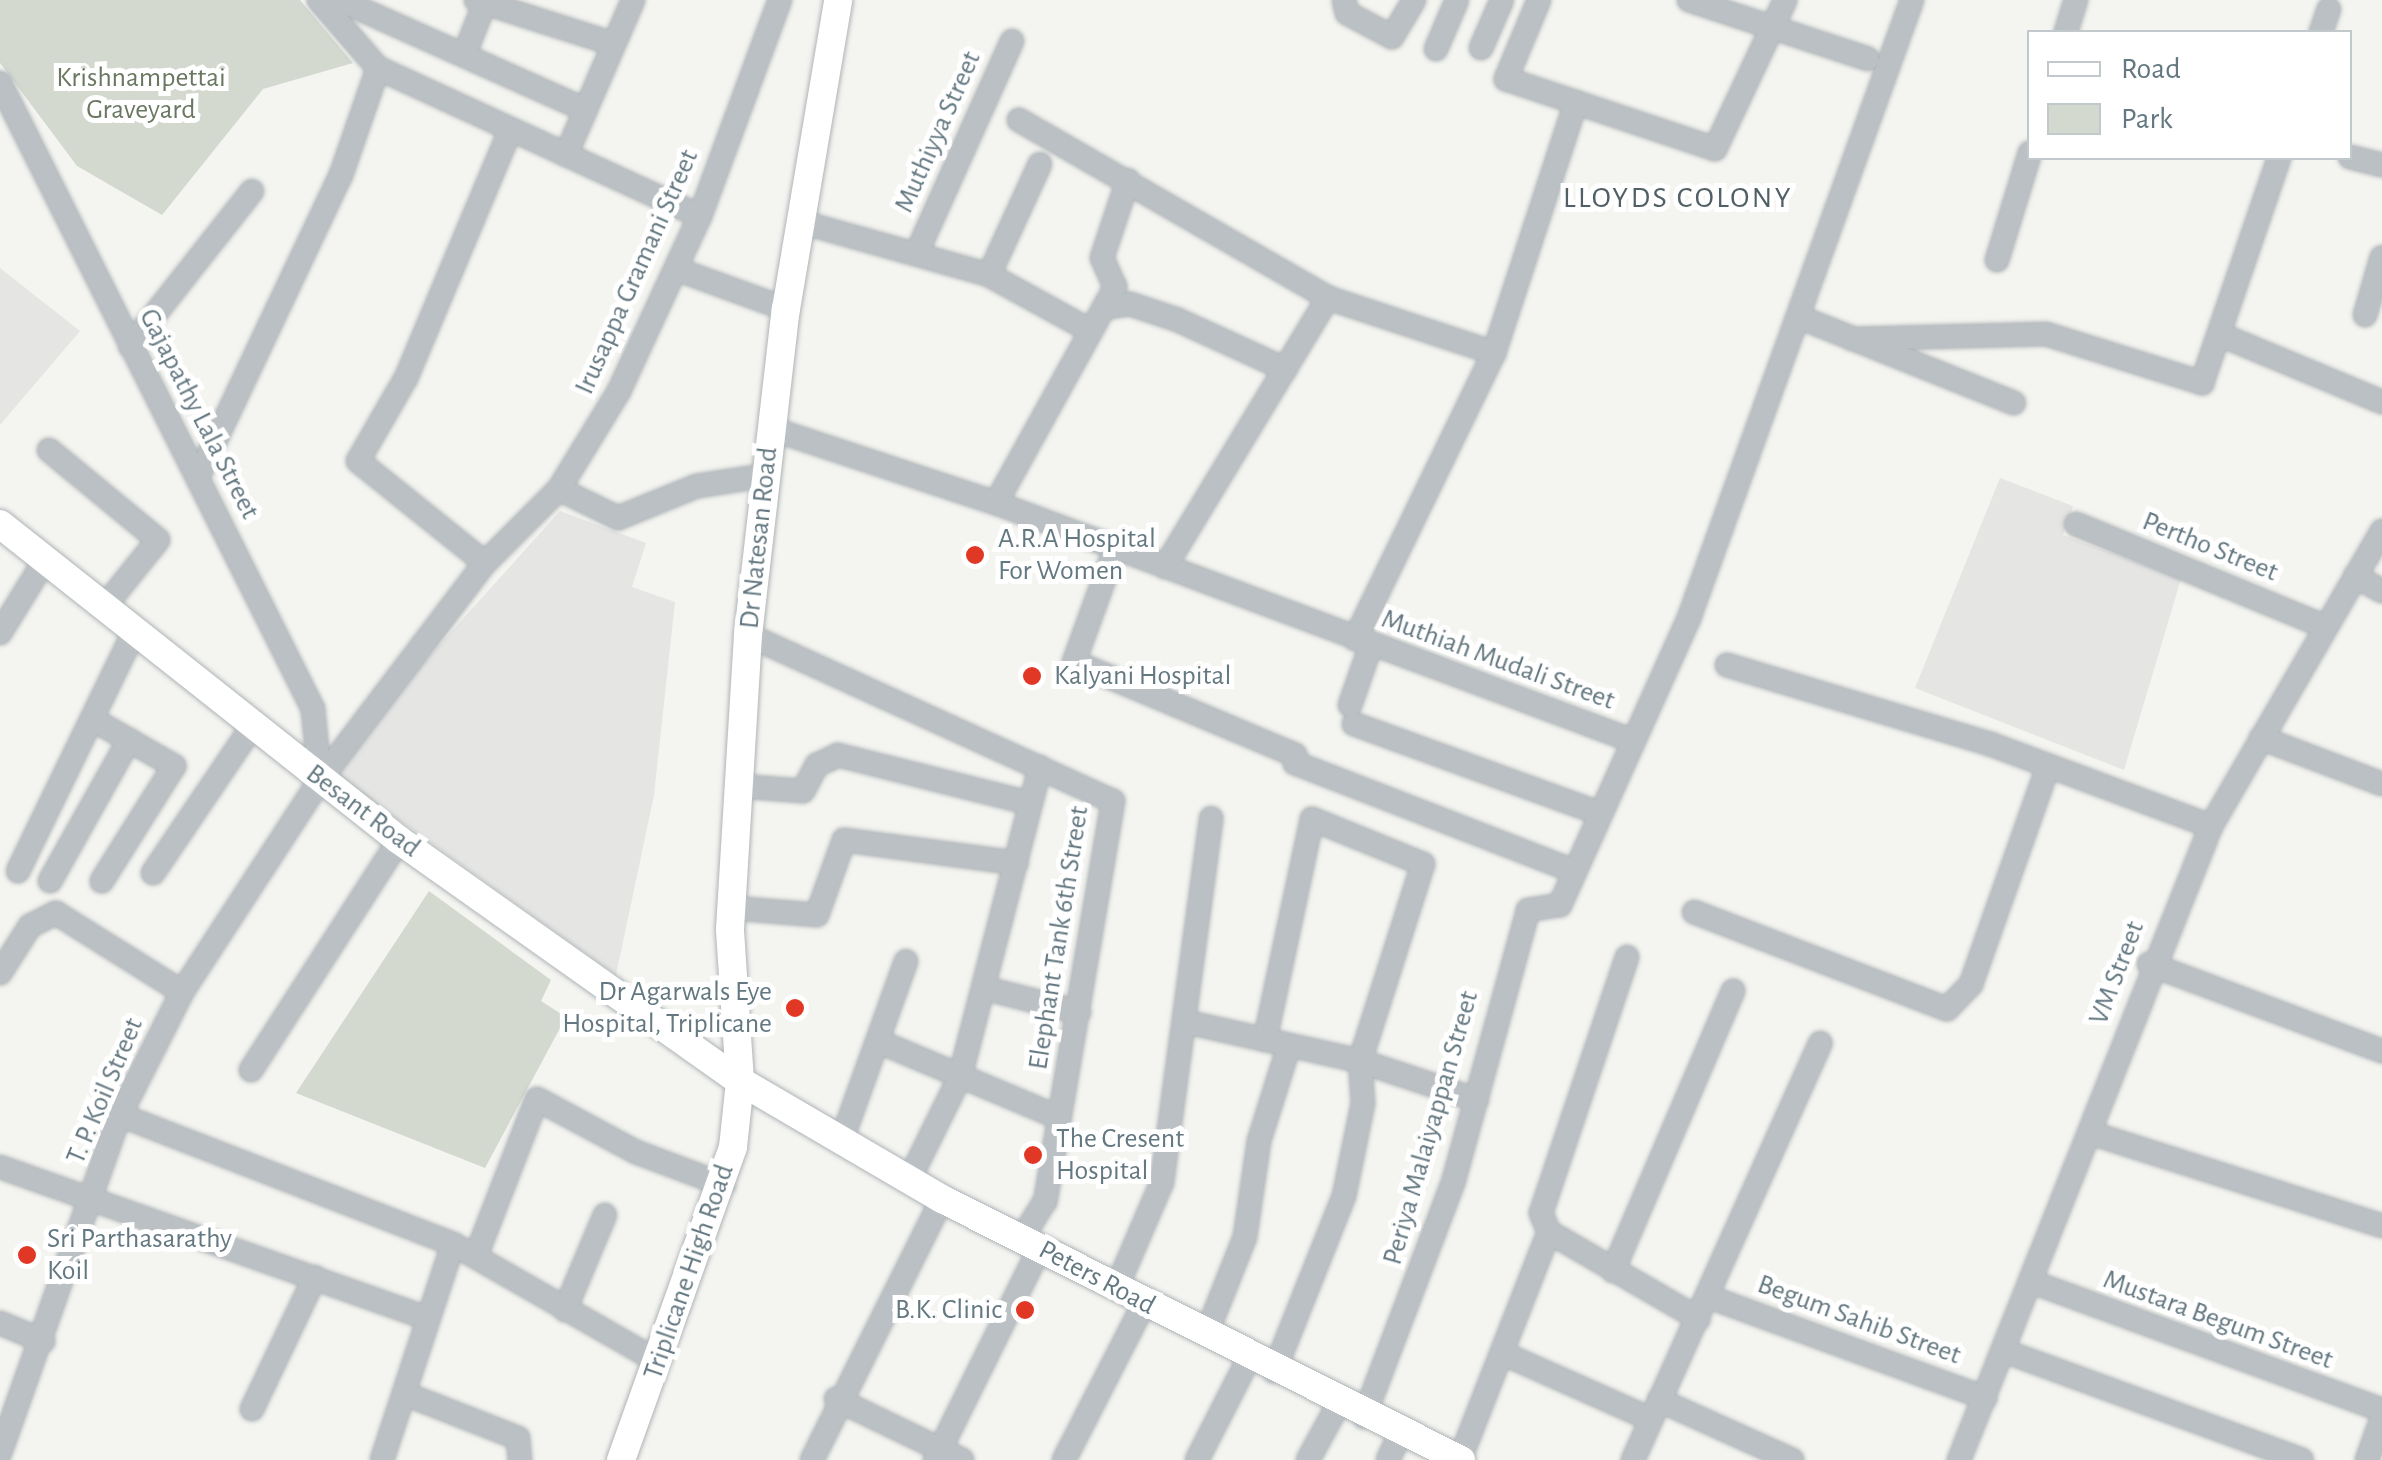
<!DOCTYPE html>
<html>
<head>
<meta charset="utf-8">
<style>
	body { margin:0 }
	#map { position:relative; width:2382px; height:1460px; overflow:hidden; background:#f4f4f0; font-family:"Alegreya Sans",sans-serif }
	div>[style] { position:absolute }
	.built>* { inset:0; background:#e5e5e4 }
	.green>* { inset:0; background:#d4d9d0 }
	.roads { filter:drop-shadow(0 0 2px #aeb4b7) drop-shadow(0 0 2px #aeb4b7) }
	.minor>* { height:22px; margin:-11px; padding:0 11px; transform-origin:11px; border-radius:11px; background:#bac0c3 }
	.major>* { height:28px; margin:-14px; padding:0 14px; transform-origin:14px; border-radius:14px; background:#fff }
	.dots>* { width:28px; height:28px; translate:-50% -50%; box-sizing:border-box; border:5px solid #fff; border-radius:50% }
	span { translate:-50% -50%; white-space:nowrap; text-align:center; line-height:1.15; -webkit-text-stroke:10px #fff; paint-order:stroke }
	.park-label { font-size:28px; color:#6a7862 }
	.street-label { font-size:28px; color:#647881 }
	.poi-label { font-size:28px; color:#647881 }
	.left { translate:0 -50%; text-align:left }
	.right { translate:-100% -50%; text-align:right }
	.neighbourhood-label { font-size:30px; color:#516066; letter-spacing:2.5px }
	.legend { position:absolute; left:2027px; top:30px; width:325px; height:130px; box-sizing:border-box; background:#fff; border:2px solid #c1c9cd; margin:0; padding:12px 18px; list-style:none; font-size:30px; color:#647881 }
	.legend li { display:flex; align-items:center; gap:20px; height:50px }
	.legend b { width:50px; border:2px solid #c1c9cd }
</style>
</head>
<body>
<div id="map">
	<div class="built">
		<i style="clip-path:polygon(0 268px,80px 331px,0 425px)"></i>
		<i style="clip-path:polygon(2000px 478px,2073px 506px,2063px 535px,2181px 579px,2124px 770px,1915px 688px)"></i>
		<i style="clip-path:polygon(560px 511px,646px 543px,632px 587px,675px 602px,654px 795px,616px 975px,328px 769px)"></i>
	</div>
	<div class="green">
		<i style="clip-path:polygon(0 0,300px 0,353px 63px,263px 89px,162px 215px,77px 166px,0 63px)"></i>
		<i style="clip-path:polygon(429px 891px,551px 980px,541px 1001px,566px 1017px,485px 1168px,296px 1093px)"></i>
	</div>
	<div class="roads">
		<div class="minor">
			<i style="left:319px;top:0;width:90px;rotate:49.1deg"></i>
			<i style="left:378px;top:68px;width:354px;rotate:24.7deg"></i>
			<i style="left:340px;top:0;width:269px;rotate:24.1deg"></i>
			<i style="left:476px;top:0;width:142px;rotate:17.7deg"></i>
			<i style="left:1344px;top:0;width:13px;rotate:77deg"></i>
			<i style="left:1347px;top:13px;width:51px;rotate:28.1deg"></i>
			<i style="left:1392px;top:37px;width:43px;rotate:-59.3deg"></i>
			<i style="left:1539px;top:0;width:86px;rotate:112.7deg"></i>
			<i style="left:1506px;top:79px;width:220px;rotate:18.5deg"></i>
			<i style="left:1715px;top:149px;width:165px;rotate:-64.8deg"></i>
			<i style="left:1689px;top:0;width:188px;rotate:18.2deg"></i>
			<i style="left:2066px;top:32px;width:34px;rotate:-73deg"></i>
			<i style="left:2321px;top:32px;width:24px;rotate:-71deg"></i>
			<i style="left:1481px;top:48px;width:52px;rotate:-66.4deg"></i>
			<i style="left:1436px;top:49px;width:53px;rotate:-66.8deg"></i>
			<i style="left:465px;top:53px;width:57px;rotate:-68.4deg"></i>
			<i style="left:0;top:83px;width:700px;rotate:63.43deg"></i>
			<i style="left:313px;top:709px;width:71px;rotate:84.4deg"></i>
			<i style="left:1019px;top:120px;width:357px;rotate:29.9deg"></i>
			<i style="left:1328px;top:298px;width:175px;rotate:18.3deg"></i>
			<i style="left:566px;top:155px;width:169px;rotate:-66.6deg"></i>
			<i style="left:2350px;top:157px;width:33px;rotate:14deg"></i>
			<i style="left:801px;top:222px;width:195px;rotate:15.7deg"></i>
			<i style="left:989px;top:275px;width:122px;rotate:-65.3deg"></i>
			<i style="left:919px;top:248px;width:227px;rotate:-65.8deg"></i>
			<i style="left:1997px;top:260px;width:112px;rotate:-72.9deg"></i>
			<i style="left:676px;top:269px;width:117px;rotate:20deg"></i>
			<i style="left:989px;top:275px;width:116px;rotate:28.8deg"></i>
			<i style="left:1104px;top:308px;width:26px;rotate:-9deg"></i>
			<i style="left:1130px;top:304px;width:51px;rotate:18.4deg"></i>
			<i style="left:1178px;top:320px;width:118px;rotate:24.6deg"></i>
			<i style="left:2365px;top:315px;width:60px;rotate:-73.7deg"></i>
			<i style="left:1804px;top:319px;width:226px;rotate:21.8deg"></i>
			<i style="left:2221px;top:335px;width:174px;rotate:22.6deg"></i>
			<i style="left:1852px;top:339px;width:194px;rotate:-1.5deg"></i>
			<i style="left:2046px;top:334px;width:164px;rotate:17.4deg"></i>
			<i style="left:2202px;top:383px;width:238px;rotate:-71.1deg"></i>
			<i style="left:130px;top:346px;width:197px;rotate:-51.8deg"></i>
			<i style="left:772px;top:429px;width:236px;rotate:18.3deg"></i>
			<i style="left:996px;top:503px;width:675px;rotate:20.48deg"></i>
			<i style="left:49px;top:450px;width:141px;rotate:39.5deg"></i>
			<i style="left:158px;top:540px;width:85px;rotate:128.8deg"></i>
			<i style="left:199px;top:475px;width:332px;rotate:-64.7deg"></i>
			<i style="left:341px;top:175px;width:113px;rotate:-70.9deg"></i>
			<i style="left:559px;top:489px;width:66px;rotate:26.2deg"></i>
			<i style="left:618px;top:518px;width:85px;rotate:-22.1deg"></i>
			<i style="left:697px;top:486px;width:67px;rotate:-8.6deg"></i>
			<i style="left:996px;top:503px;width:247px;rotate:-61.1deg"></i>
			<i style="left:1115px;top:287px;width:32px;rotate:-114deg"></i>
			<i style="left:1102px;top:258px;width:82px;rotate:-71.6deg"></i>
			<i style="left:2076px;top:524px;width:265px;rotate:22.4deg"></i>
			<i style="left:1115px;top:549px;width:120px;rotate:109.9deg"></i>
			<i style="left:1074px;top:662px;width:240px;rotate:22.8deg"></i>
			<i style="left:1295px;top:755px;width:8px;rotate:90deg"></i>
			<i style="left:1295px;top:763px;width:299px;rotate:21.2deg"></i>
			<i style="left:485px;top:563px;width:163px;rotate:-141.2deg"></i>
			<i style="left:358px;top:461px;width:96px;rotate:-60deg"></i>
			<i style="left:406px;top:378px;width:266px;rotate:-67.2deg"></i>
			<i style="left:1165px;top:567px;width:315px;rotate:-58.8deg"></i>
			<i style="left:2355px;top:576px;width:31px;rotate:29deg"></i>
			<i style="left:0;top:633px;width:89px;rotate:-58.3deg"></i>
			<i style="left:748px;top:635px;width:401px;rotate:24.5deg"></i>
			<i style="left:1113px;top:801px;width:406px;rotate:99.6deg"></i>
			<i style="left:1045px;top:1201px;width:44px;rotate:121.9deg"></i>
			<i style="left:1355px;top:639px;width:318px;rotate:-64.1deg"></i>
			<i style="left:1494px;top:353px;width:264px;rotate:-71.9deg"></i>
			<i style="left:1727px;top:665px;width:275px;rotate:16.7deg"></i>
			<i style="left:1990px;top:744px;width:236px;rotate:20.4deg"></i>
			<i style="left:1350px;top:705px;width:64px;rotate:-70.7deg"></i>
			<i style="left:92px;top:719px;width:95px;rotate:29.8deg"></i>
			<i style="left:174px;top:766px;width:136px;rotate:122.1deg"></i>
			<i style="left:1354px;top:724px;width:260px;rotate:20deg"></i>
			<i style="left:2261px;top:738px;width:129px;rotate:20.8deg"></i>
			<i style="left:738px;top:786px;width:65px;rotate:4.4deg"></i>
			<i style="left:803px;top:791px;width:30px;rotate:-62deg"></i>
			<i style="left:817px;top:765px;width:23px;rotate:-25deg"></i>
			<i style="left:838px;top:755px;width:197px;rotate:14.1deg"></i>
			<i style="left:18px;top:871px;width:268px;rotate:-64.1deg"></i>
			<i style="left:153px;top:873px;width:180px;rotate:-55.9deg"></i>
			<i style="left:50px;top:881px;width:162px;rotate:-60.7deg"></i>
			<i style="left:732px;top:908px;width:85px;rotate:4.7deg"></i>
			<i style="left:817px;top:915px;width:80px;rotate:-70.2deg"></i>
			<i style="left:844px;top:840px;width:174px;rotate:7.6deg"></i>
			<i style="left:1694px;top:912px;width:271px;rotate:21deg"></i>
			<i style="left:1947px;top:1009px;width:35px;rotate:-46deg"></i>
			<i style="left:1971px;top:984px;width:230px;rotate:-70.5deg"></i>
			<i style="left:2149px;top:964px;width:249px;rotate:20.5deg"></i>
			<i style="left:0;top:973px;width:56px;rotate:-57.4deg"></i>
			<i style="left:30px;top:926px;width:29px;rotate:-27deg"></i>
			<i style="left:56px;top:913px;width:149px;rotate:32.1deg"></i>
			<i style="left:987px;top:989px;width:95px;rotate:14deg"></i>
			<i style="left:1186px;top:1022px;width:178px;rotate:12.6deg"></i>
			<i style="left:1360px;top:1061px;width:123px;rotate:18.4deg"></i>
			<i style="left:1265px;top:1040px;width:226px;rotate:-78deg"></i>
			<i style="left:1312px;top:819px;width:120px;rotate:22.1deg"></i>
			<i style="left:1423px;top:864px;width:207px;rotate:107.7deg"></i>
			<i style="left:1360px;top:1061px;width:42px;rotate:85.9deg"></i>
			<i style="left:1363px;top:1103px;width:95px;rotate:101.5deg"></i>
			<i style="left:1344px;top:1196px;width:189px;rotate:111.7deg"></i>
			<i style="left:880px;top:1042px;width:195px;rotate:22.9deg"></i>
			<i style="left:251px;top:1070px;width:274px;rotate:-57.2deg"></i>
			<i style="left:120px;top:1115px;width:357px;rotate:21.2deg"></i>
			<i style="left:453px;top:1244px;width:235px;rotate:29.8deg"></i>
			<i style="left:2091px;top:1133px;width:305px;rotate:17.7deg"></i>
			<i style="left:841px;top:1142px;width:192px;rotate:-70.2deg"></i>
			<i style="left:0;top:1167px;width:453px;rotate:19.5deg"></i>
			<i style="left:909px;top:1180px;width:115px;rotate:-63.7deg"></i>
			<i style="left:960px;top:1077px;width:320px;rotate:-75.5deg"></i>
			<i style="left:1549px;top:1232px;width:173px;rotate:30.1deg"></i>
			<i style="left:476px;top:1256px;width:168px;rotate:-68.8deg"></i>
			<i style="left:537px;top:1099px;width:112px;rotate:28.2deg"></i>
			<i style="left:636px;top:1152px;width:94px;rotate:20.6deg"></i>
			<i style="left:1613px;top:1271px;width:305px;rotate:-66.8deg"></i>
			<i style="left:2035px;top:1283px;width:370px;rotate:20.1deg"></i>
			<i style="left:1116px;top:1289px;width:116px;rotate:-66.7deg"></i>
			<i style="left:1162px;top:1182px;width:367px;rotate:-82.3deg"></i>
			<i style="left:1712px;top:1298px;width:291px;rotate:20.1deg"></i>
			<i style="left:565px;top:1310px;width:103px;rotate:-67.2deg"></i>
			<i style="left:0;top:1323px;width:47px;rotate:22.7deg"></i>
			<i style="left:1206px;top:1335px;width:105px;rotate:-68.3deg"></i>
			<i style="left:1245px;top:1237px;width:97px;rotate:-81.7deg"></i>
			<i style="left:1259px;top:1141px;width:100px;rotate:-72.5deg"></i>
			<i style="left:2004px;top:1351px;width:317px;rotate:20.1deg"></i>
			<i style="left:1502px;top:1353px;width:162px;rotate:24deg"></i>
			<i style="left:408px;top:1395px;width:118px;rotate:21.4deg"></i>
			<i style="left:518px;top:1438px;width:22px;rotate:85deg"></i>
			<i style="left:836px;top:1399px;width:140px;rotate:25.8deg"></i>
			<i style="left:1659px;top:1400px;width:146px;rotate:24.3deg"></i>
			<i style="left:252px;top:1409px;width:146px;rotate:-64.5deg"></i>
			<i style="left:1364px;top:1417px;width:250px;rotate:-69.2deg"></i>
			<i style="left:1453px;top:1183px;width:283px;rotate:-74.6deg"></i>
			<i style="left:1528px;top:910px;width:32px;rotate:-9deg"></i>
			<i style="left:1560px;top:905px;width:315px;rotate:-65.8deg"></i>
			<i style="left:1689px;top:618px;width:657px;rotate:-70.16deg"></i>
			<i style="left:0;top:1453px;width:359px;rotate:-70.5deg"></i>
			<i style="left:120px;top:1115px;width:138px;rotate:-63.2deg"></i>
			<i style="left:182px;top:992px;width:253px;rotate:-56.9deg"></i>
			<i style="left:320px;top:780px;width:273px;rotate:-52.8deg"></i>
			<i style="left:485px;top:563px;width:105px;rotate:-45deg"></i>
			<i style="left:559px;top:489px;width:115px;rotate:-58.5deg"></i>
			<i style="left:619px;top:391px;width:193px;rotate:-65.2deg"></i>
			<i style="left:700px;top:216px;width:230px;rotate:-69.7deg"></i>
			<i style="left:1460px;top:1459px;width:244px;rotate:-68.6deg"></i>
			<i style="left:1549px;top:1232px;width:21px;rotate:-113deg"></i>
			<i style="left:1541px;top:1213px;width:270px;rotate:-71.4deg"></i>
			<i style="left:382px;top:1460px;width:227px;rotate:-71.8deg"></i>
			<i style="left:812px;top:1460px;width:292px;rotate:-63.5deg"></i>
			<i style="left:935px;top:1460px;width:237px;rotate:-63.7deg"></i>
			<i style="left:1064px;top:1460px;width:175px;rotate:-62.9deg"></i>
			<i style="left:1197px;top:1460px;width:114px;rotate:-63deg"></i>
			<i style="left:1308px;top:1460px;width:63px;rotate:-61.4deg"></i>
			<i style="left:1388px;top:1460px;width:29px;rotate:-65deg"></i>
			<i style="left:1633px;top:1460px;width:457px;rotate:-65.8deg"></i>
			<i style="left:1959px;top:1460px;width:682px;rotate:-68.32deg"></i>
			<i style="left:2211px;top:826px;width:341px;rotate:-59.9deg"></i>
			<i style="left:2367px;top:1460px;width:45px;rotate:-70.3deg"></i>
		</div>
		<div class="major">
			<i style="left:0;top:524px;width:509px;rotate:38.38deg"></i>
			<i style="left:399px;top:840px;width:418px;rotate:35.3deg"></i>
			<i style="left:740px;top:1081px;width:234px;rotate:30.3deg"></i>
			<i style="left:942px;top:1199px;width:581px;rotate:26.7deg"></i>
			<i style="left:621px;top:1460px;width:332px;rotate:-70.3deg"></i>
			<i style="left:733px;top:1147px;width:66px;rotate:-83.9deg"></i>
			<i style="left:740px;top:1081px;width:152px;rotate:-93.8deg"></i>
			<i style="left:730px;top:929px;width:295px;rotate:-86.5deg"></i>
			<i style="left:748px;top:635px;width:328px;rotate:-83.4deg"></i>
			<i style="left:786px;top:309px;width:313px;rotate:-80.4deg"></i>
		</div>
	</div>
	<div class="dots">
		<i style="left:975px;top:555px;background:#e03825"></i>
		<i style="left:1032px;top:676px;background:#e03825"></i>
		<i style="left:795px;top:1008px;background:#e03825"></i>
		<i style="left:1033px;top:1155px;background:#e03825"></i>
		<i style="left:27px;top:1255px;background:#e03825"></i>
		<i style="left:1025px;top:1310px;background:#e03825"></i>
	</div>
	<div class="park-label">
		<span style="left:141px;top:94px">Krishnampettai<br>Graveyard</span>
	</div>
	<div class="street-label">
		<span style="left:938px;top:132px;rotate:-66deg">Muthiyya Street</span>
		<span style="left:637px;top:272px;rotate:-66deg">Irusappa Gramani Street</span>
		<span style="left:199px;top:414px;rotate:63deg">Gajapathy Lala Street</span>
		<span style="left:759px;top:538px;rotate:-84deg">Dr Natesan Road</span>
		<span style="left:2210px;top:547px;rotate:22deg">Pertho Street</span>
		<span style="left:1498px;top:660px;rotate:20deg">Muthiah Mudali Street</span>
		<span style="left:363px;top:811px;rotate:37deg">Besant Road</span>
		<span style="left:1059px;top:938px;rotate:-81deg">Elephant Tank 6th Street</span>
		<span style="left:2117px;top:973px;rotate:-69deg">VM Street</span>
		<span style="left:105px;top:1091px;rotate:-67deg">T. P. Koil Street</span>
		<span style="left:1431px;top:1128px;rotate:-74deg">Periya Malaiyappan Street</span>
		<span style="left:689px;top:1272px;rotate:-71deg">Triplicane High Road</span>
		<span style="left:1097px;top:1278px;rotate:28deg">Peters Road</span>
		<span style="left:1859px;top:1320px;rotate:20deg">Begum Sahib Street</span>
		<span style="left:2218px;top:1320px;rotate:20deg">Mustara Begum Street</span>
	</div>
	<div class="poi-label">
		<span class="left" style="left:998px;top:555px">A.R.A Hospital<br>For Women</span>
		<span class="left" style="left:1054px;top:676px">Kalyani Hospital</span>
		<span class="right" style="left:772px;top:1008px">Dr Agarwals Eye<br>Hospital, Triplicane</span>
		<span class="left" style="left:1056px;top:1155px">The Cresent<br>Hospital</span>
		<span class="left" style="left:47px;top:1255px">Sri Parthasarathy<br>Koil</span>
		<span class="right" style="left:1002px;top:1310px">B.K. Clinic</span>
	</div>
	<div class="neighbourhood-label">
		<span style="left:1678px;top:198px">LLOYDS COLONY</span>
	</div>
	<ul class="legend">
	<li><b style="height:12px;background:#fff"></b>Road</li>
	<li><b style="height:28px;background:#d4d9d0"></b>Park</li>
	</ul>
</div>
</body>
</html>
